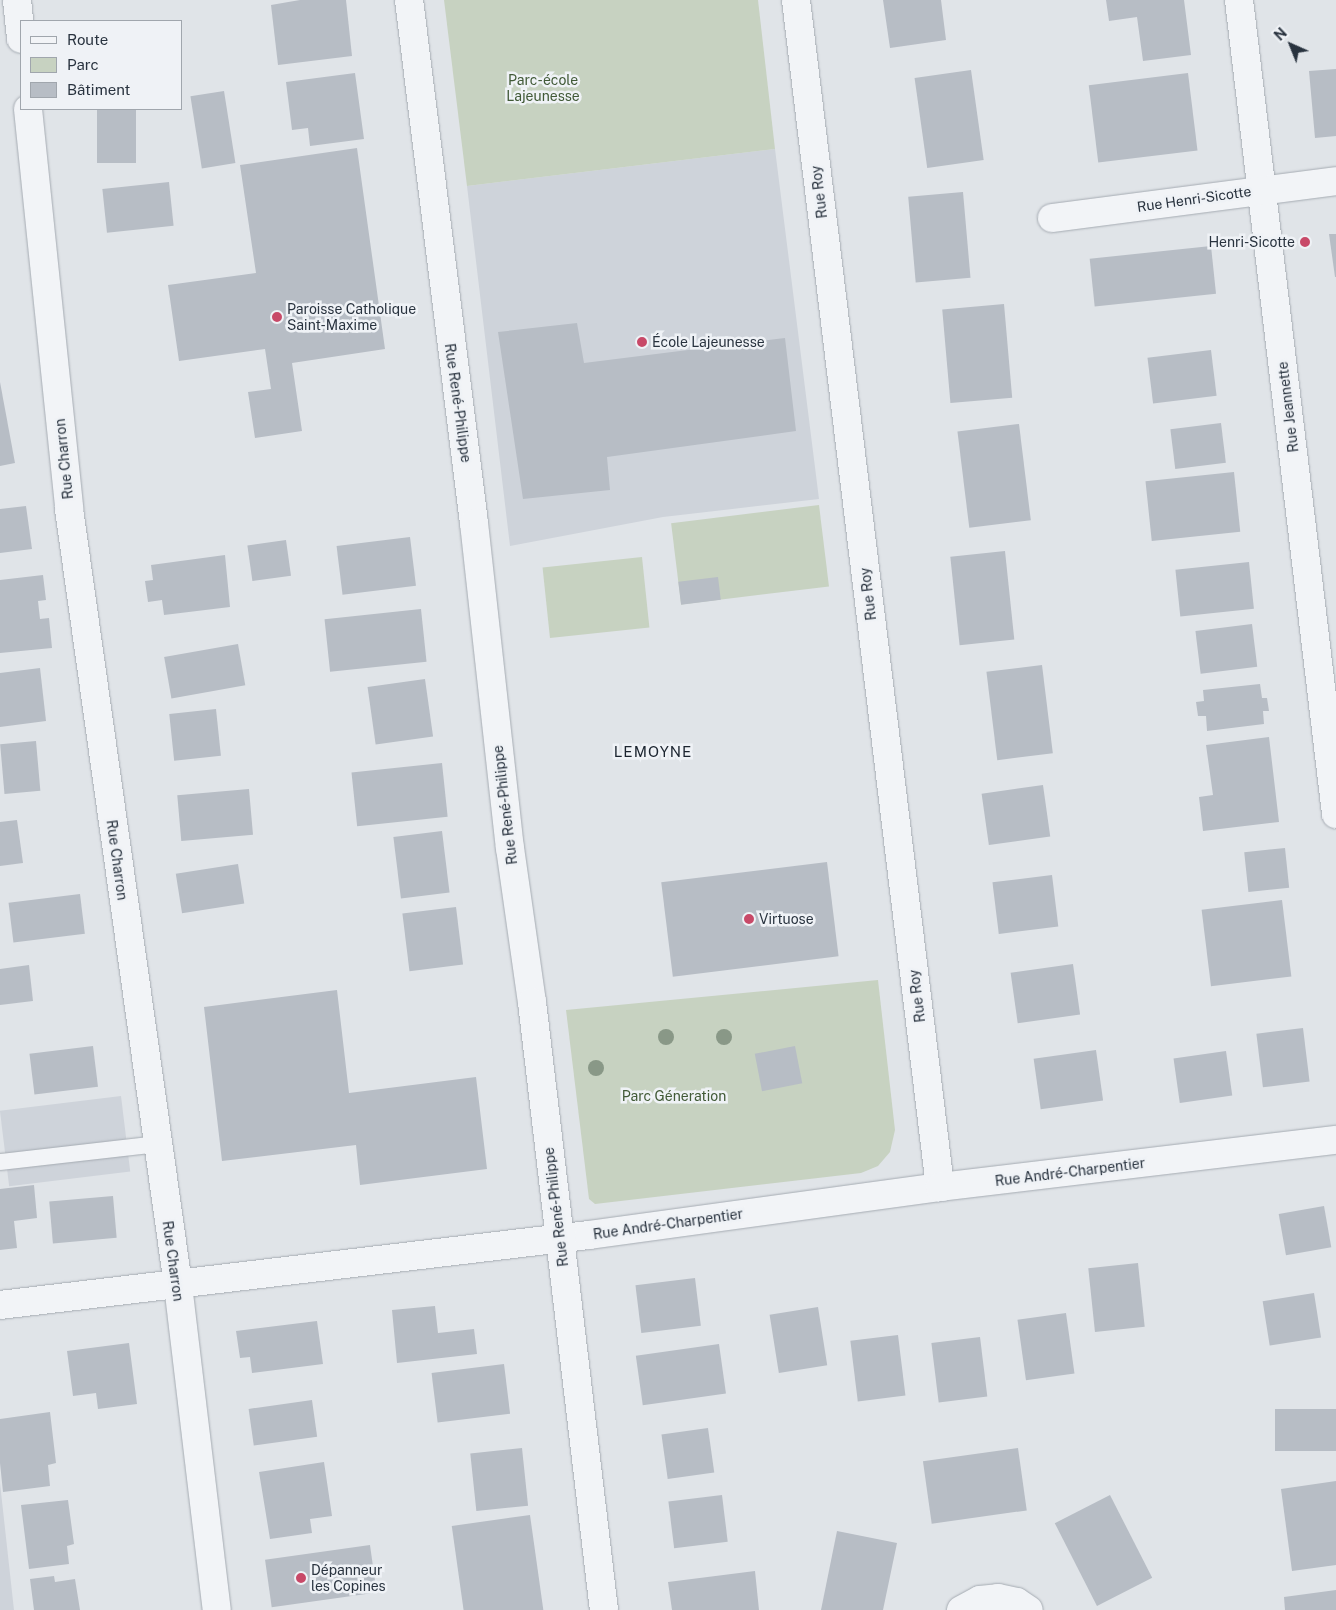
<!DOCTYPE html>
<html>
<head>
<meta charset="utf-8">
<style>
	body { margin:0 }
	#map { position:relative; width:1336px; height:1610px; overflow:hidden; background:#e0e4e8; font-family:"Public Sans",sans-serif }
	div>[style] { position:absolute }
	.built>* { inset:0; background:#ced3da; transform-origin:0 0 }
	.green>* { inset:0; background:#c7d2c1; transform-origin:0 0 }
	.building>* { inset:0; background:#b7bdc5; transform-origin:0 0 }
	.roads { filter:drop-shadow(0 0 1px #a5abb2) drop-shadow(0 0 1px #a5abb2) }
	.lane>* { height:16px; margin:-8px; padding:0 8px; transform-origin:8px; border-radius:8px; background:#f2f4f7 }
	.street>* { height:28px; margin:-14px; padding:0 14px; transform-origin:14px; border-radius:14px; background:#f2f4f7 }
	.trees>* { width:16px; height:16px; margin:-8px; border-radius:50%; background:#899887 }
	.dots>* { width:14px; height:14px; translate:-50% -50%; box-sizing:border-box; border:2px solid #eff2f6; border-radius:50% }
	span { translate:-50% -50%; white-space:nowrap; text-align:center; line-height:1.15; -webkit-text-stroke:5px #eff2f6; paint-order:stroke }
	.park-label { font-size:14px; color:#415a37 }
	.street-label { font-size:14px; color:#29333f }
	.poi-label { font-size:14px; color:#29333f }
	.right { translate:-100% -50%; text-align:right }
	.left { translate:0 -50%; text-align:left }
	.neighbourhood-label { font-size:15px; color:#1b242f; letter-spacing:1px }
	.legend { position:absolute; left:20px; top:20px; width:162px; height:90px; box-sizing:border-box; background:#eff2f6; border:1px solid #a0a6ad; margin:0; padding:6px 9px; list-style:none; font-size:15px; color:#29333f }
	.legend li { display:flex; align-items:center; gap:10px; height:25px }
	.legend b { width:25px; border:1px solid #a0a6ad }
	.north { position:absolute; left:1266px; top:20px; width:50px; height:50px; -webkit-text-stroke:4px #eff2f6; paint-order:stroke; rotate:316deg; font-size:14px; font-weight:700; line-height:20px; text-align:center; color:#29333f }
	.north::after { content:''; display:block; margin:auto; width:18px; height:22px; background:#29333f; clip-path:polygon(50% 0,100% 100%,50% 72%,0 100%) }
</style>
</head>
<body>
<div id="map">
	<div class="built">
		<i style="clip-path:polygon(775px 149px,819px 499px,663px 517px,510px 546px,467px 186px)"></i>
		<i style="left:121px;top:1096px;width:76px;height:122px;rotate:83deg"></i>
		<i style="clip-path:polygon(0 1483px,14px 1610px,0 1610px)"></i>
	</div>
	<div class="green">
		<i style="clip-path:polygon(444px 0,758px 0,775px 149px,467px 186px)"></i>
		<i style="left:819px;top:505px;width:82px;height:149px;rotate:83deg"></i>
		<i style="left:642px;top:557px;width:71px;height:100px;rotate:84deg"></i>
		<i style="clip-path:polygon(878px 980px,895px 1130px,890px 1152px,878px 1166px,861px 1173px,595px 1204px,589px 1199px,566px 1010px)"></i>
	</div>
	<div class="building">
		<i style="clip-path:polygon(300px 0,346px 0,352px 56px,278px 65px,271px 5px)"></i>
		<i style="clip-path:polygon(883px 0,941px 0,946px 40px,890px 48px)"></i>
		<i style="clip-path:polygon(1106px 0,1184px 0,1191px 55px,1143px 61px,1137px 17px,1109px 21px)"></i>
		<i style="clip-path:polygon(1336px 69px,1336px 136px,1315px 138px,1309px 71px)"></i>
		<i style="left:971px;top:70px;width:91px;height:57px;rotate:82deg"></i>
		<i style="clip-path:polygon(355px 73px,364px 139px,310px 146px,308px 128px,292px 130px,286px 82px)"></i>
		<i style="left:1188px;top:73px;width:78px;height:100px;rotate:83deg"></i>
		<i style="left:224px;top:91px;width:73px;height:34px;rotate:81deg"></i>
		<i style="left:97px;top:109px;width:39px;height:54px"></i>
		<i style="clip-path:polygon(357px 148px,385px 349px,292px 363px,302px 431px,255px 438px,248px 392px,271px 389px,265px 349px,179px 361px,168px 285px,256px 273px,240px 165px)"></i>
		<i style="left:169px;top:182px;width:44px;height:67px;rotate:84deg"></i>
		<i style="left:963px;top:192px;width:86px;height:55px;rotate:85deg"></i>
		<i style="clip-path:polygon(1329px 234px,1336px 234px,1336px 277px,1335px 277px)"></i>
		<i style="left:1211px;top:246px;width:48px;height:122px;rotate:84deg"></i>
		<i style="left:1004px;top:304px;width:94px;height:62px;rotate:85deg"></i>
		<i style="clip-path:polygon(577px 323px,584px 363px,785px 338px,796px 431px,607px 457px,610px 490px,523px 499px,498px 332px)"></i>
		<i style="left:1211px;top:350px;width:46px;height:64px;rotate:83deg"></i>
		<i style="clip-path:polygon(0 382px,15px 463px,0 466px)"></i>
		<i style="left:1221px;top:423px;width:40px;height:51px;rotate:83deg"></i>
		<i style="left:1019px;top:424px;width:97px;height:62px;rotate:83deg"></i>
		<i style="left:1234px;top:472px;width:60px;height:89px;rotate:84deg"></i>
		<i style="clip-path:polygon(26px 506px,32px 549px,0 553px,0 509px)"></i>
		<i style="left:410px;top:537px;width:49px;height:74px;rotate:83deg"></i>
		<i style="left:286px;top:540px;width:36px;height:39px;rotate:82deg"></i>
		<i style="left:1005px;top:551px;width:89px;height:55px;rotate:84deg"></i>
		<i style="clip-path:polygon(225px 555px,230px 607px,164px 615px,162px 600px,148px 602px,145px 581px,153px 580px,151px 565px)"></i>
		<i style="left:1249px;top:562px;width:47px;height:74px;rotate:84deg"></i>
		<i style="clip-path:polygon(43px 575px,46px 600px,38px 601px,40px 619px,49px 618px,52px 648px,0 653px,0 580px)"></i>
		<i style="left:718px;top:577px;width:23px;height:40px;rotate:83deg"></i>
		<i style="left:421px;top:609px;width:53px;height:97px;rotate:84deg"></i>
		<i style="left:1252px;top:624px;width:43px;height:57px;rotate:83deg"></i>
		<i style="left:238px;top:644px;width:42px;height:75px;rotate:80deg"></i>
		<i style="left:1042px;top:665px;width:89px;height:56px;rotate:83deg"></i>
		<i style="clip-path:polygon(40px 668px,46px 721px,0 727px,0 673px)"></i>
		<i style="left:425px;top:679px;width:58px;height:58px;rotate:82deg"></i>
		<i style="clip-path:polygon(1260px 684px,1262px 698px,1267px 698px,1269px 711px,1263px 711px,1264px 724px,1207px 731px,1206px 716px,1198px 716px,1196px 702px,1204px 701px,1203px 690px)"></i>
		<i style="left:216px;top:709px;width:47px;height:47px;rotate:84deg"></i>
		<i style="clip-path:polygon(1269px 737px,1279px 822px,1203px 831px,1199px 797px,1213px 795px,1206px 745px)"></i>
		<i style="left:36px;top:741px;width:50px;height:36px;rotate:85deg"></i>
		<i style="left:442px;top:763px;width:54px;height:91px;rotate:84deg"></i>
		<i style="left:1043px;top:785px;width:52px;height:62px;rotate:82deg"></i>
		<i style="left:249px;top:789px;width:46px;height:72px;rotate:85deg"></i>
		<i style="clip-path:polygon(17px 820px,23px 863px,0 866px,0 822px)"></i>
		<i style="left:442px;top:831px;width:62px;height:49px;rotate:83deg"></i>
		<i style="left:1285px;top:848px;width:40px;height:41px;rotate:84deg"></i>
		<i style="left:827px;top:862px;width:95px;height:167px;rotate:83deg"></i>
		<i style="left:238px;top:864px;width:40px;height:63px;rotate:81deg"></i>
		<i style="left:1052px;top:875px;width:52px;height:60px;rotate:83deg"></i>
		<i style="left:80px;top:894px;width:40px;height:72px;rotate:83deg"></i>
		<i style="left:1282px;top:900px;width:77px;height:81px;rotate:83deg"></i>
		<i style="left:456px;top:907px;width:58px;height:54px;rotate:83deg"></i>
		<i style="left:1073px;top:964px;width:51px;height:63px;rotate:82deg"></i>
		<i style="clip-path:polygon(29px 965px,33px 1001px,0 1005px,0 969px)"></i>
		<i style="clip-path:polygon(337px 990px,349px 1093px,476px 1077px,487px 1169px,360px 1185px,356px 1145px,222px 1161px,204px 1007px)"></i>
		<i style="left:1303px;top:1028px;width:54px;height:47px;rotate:83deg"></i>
		<i style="left:93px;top:1046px;width:41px;height:64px;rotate:83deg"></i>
		<i style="left:795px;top:1046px;width:38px;height:41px;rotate:79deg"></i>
		<i style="left:1096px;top:1050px;width:51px;height:63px;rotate:82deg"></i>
		<i style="left:1226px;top:1051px;width:45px;height:53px;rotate:82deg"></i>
		<i style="clip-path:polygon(34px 1185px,37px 1218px,14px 1221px,17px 1248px,0 1250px,0 1189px)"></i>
		<i style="left:113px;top:1196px;width:42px;height:64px;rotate:85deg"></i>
		<i style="left:1324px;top:1206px;width:42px;height:46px;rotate:80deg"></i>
		<i style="left:1138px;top:1263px;width:64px;height:50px;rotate:84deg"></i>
		<i style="left:695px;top:1278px;width:48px;height:60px;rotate:83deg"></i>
		<i style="left:1314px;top:1293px;width:45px;height:52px;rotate:81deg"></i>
		<i style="clip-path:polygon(435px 1306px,438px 1333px,474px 1329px,477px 1354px,397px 1363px,392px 1310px)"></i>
		<i style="left:818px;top:1307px;width:59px;height:49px;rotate:81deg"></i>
		<i style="left:1066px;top:1313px;width:61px;height:49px;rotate:82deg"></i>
		<i style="clip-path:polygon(317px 1321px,323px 1364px,252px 1373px,250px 1357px,240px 1358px,236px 1331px)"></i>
		<i style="left:898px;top:1335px;width:61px;height:48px;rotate:83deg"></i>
		<i style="left:980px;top:1337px;width:60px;height:49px;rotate:83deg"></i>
		<i style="clip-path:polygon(129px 1343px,137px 1404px,98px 1409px,96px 1393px,73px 1396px,67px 1351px)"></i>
		<i style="left:719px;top:1344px;width:50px;height:84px;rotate:82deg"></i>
		<i style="left:504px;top:1364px;width:50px;height:73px;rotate:83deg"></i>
		<i style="left:312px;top:1400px;width:37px;height:64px;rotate:82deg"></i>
		<i style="left:1336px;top:1409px;width:42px;height:61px;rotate:90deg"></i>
		<i style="clip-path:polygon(50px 1412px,56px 1463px,48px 1465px,50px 1486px,3px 1492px,0 1463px,0 1419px)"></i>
		<i style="left:708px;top:1428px;width:45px;height:47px;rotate:82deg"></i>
		<i style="left:522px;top:1448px;width:58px;height:52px;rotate:84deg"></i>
		<i style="left:1018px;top:1448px;width:63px;height:96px;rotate:82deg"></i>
		<i style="clip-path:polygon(324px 1462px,332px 1516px,310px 1519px,312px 1533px,270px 1539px,259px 1472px)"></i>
		<i style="clip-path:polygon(1336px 1481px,1336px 1565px,1292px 1571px,1281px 1489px)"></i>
		<i style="left:722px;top:1495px;width:47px;height:54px;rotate:83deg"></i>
		<i style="left:1110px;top:1495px;width:93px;height:62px;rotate:63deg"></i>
		<i style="clip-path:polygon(68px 1500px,74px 1544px,67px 1546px,69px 1564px,29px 1569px,21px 1505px)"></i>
		<i style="left:530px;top:1515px;width:96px;height:79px;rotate:82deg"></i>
		<i style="clip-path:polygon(837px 1531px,897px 1543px,883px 1610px,821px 1610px)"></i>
		<i style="left:370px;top:1545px;width:48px;height:106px;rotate:82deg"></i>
		<i style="clip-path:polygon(755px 1571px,759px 1610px,672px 1610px,668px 1582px)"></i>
		<i style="clip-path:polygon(54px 1576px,55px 1582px,75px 1579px,80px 1610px,34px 1610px,30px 1579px)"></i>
		<i style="clip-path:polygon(1336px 1590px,1336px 1610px,1285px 1610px,1284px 1597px)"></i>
	</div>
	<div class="roads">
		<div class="lane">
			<i style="left:0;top:1162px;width:158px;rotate:-6.5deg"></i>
		</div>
		<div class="street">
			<i style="left:17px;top:0;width:39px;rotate:84deg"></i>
			<i style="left:409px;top:0;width:527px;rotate:82.92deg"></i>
			<i style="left:474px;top:523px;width:327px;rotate:83.7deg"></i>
			<i style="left:510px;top:848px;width:156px;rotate:81.9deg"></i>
			<i style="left:532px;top:1002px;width:612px;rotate:83.25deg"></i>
			<i style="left:796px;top:0;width:1196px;rotate:83.08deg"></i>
			<i style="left:1239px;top:0;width:820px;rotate:83.2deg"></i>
			<i style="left:28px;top:109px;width:402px;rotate:84.1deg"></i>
			<i style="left:69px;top:509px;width:784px;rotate:82deg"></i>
			<i style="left:178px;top:1285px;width:327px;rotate:83.2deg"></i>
			<i style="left:1052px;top:218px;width:286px;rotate:-7.4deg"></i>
			<i style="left:0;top:1305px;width:593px;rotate:-6.78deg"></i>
			<i style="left:589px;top:1235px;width:354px;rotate:-7.8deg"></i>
			<i style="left:940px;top:1187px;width:399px;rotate:-6.8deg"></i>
			<i style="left:961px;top:1610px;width:21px;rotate:-28deg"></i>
			<i style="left:980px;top:1600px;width:18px;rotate:-6deg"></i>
			<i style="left:998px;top:1598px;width:19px;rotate:12deg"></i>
			<i style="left:1017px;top:1602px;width:14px;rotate:34deg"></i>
		</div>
	</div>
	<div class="trees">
		<i style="left:666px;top:1037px"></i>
		<i style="left:724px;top:1037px"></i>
		<i style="left:596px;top:1068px"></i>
	</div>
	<div class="dots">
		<i style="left:1305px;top:242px;background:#c84968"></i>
		<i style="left:277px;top:317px;background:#c84968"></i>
		<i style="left:642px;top:342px;background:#c84968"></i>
		<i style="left:749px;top:919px;background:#c84968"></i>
		<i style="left:301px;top:1578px;background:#c84968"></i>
	</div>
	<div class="park-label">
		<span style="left:543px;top:88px">Parc-école<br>Lajeunesse</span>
		<span style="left:674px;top:1096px">Parc Géneration</span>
	</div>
	<div class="street-label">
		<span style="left:819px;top:192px;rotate:-97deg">Rue Roy</span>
		<span style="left:1194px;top:199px;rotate:-8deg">Rue Henri-Sicotte</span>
		<span style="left:458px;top:403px;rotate:82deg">Rue René-Philippe</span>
		<span style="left:1288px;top:407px;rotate:-97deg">Rue Jeannette</span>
		<span style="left:64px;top:459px;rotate:-96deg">Rue Charron</span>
		<span style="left:868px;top:594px;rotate:-97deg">Rue Roy</span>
		<span style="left:505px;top:805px;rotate:-97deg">Rue René-Philippe</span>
		<span style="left:117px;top:860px;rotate:82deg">Rue Charron</span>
		<span style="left:917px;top:996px;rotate:-97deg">Rue Roy</span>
		<span style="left:1070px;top:1172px;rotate:-7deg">Rue André-Charpentier</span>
		<span style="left:556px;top:1207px;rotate:-97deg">Rue René-Philippe</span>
		<span style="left:668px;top:1224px;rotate:-8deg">Rue André-Charpentier</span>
		<span style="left:173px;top:1261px;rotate:82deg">Rue Charron</span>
	</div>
	<div class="poi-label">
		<span class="right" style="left:1295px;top:242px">Henri-Sicotte</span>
		<span class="left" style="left:287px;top:317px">Paroisse Catholique<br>Saint-Maxime</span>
		<span class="left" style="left:652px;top:342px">École Lajeunesse</span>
		<span class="left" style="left:759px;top:919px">Virtuose</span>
		<span class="left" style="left:311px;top:1578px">Dépanneur<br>les Copines</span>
	</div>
	<div class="neighbourhood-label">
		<span style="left:653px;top:752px">LEMOYNE</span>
	</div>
	<ul class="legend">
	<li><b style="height:6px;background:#f2f4f7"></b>Route</li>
	<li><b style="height:14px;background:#c7d2c1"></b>Parc</li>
	<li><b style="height:14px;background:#b7bdc5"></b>Bâtiment</li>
	</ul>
	<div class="north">N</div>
</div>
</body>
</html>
